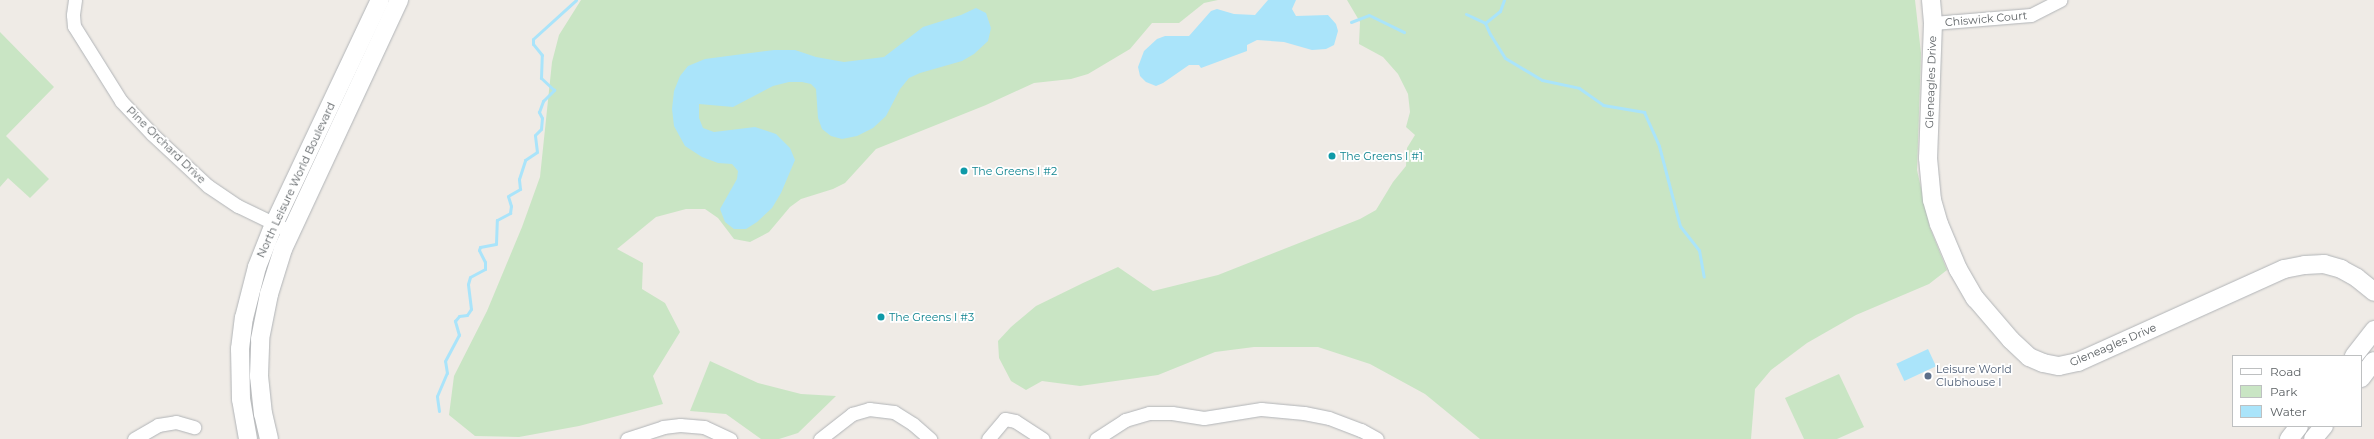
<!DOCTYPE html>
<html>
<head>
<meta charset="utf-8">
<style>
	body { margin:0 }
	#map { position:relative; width:2374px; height:439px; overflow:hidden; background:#efebe6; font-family:Montserrat,sans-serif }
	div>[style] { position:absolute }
	.green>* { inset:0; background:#c9e5c4 }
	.water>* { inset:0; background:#aae4fa; transform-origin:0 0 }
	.stream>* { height:3px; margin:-1.5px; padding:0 1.5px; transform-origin:1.5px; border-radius:1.5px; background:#aae4fa }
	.roads { filter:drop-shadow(0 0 1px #b1b4b7) drop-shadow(0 0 1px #b1b4b7) }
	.street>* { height:13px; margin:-6.5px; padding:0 6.5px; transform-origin:6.5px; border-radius:6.5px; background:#fff }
	.secondary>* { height:18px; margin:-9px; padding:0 9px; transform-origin:9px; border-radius:9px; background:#fff }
	.dots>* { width:11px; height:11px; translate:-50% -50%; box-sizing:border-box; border:2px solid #fff; border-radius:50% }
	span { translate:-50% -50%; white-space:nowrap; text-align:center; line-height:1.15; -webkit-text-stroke:3.5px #fff; paint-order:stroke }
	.street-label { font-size:11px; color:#5d6265 }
	.culture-label { font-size:11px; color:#0d838f }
	.left { translate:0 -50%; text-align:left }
	.service-label { font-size:11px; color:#4e5e75 }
	.legend { position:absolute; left:2232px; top:355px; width:130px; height:72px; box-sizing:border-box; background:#fff; border:1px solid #bec0c1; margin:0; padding:5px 7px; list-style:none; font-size:12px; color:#5d6265 }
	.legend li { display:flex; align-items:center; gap:8px; height:20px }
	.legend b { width:20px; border:1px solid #bec0c1 }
</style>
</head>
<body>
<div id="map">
	<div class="green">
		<i style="clip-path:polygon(581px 0,1218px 0,1204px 3px,1179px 23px,1152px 23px,1130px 49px,1088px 74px,1071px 79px,1034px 83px,986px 105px,876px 149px,845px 183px,833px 189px,801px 199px,790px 207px,769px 232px,750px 242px,734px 239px,718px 218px,705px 209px,686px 209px,656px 217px,617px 249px,643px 263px,642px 289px,665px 303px,680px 332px,653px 376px,663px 404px,579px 426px,519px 437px,475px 436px,449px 415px,454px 376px,487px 311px,522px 227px,540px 177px,552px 62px,559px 35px)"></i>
		<i style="clip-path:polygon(1347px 0,1915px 0,1921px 53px,1917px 170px,1930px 228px,1947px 270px,1929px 284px,1856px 315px,1807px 343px,1771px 370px,1755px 389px,1751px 439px,1480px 439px,1425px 394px,1370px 364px,1318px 347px,1254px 347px,1215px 352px,1158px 375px,1080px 386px,1042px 381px,1026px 390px,1011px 381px,999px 358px,998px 341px,1011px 327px,1036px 306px,1083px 283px,1118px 267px,1153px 291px,1218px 275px,1360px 219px,1376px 210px,1393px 182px,1406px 166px,1407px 148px,1415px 135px,1406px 127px,1410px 112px,1408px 94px,1398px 74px,1383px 57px,1359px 44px,1360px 22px)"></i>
		<i style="clip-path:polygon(0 32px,54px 87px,6px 136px,49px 179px,30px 198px,8px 178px,0 187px)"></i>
		<i style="clip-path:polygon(710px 361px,758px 383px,801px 394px,836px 396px,798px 433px,779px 439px,761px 439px,726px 414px,690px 411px)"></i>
		<i style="clip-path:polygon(1839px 374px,1864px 427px,1837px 439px,1804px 439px,1785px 398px)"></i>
	</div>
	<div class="water">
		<i style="clip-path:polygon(1268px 0,1296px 0,1292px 9px,1296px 16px,1328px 15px,1336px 24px,1338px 31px,1334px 45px,1326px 49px,1312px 50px,1284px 42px,1257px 40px,1247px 45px,1247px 51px,1201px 68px,1199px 65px,1189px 65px,1163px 83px,1156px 86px,1146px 82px,1140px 76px,1138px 67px,1144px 51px,1157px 39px,1165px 36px,1189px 36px,1211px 11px,1217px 9px,1234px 14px,1255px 15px)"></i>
		<i style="clip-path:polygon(976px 8px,986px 13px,991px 28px,988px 41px,974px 54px,962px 61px,920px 73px,909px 78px,900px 89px,886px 116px,873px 128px,857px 136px,842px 139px,831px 136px,822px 129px,818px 118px,816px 89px,811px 84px,802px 82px,789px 82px,773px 86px,733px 107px,699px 104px,699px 118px,703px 128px,714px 132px,755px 127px,776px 134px,790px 148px,795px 160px,781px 193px,772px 208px,757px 222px,746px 229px,734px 229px,725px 222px,720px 209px,737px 179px,738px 171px,732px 164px,718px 163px,702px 157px,685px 146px,674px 126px,672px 109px,674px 91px,680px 76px,688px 66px,705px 59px,774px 50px,795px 50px,816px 57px,844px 62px,884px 57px,923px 27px,961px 15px)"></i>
		<i style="left:1928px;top:349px;width:19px;height:35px;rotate:65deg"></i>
	</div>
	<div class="stream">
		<i style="left:1504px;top:0;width:12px;rotate:110deg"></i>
		<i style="left:1500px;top:11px;width:19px;rotate:141deg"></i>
		<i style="left:1485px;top:23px;width:12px;rotate:66deg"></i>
		<i style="left:1490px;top:34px;width:28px;rotate:58deg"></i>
		<i style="left:1505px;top:58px;width:43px;rotate:30.7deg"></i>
		<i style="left:1542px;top:80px;width:38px;rotate:12deg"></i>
		<i style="left:1579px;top:88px;width:29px;rotate:35deg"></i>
		<i style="left:1603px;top:105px;width:42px;rotate:9.7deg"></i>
		<i style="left:1644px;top:112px;width:37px;rotate:66deg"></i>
		<i style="left:1659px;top:146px;width:83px;rotate:75.3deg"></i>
		<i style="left:1680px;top:226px;width:31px;rotate:52deg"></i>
		<i style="left:1699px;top:250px;width:27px;rotate:80deg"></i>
		<i style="left:1466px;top:14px;width:21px;rotate:25deg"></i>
		<i style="left:1351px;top:22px;width:19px;rotate:-21deg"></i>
		<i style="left:1369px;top:15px;width:39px;rotate:26deg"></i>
		<i style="left:439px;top:411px;width:15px;rotate:-98deg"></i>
		<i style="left:437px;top:396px;width:25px;rotate:-67deg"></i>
		<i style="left:447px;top:373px;width:12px;rotate:-99deg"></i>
		<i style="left:445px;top:361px;width:30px;rotate:-62deg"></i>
		<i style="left:459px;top:335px;width:15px;rotate:-106deg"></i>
		<i style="left:455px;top:321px;width:6px;rotate:-51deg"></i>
		<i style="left:459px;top:316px;width:8px;rotate:-7deg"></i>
		<i style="left:467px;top:315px;width:7px;rotate:-56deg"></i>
		<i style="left:471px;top:309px;width:25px;rotate:-97deg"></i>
		<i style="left:468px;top:284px;width:7px;rotate:-74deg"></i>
		<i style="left:470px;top:277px;width:17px;rotate:-28deg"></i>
		<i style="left:485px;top:269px;width:7px;rotate:-90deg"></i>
		<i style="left:485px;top:262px;width:13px;rotate:-117deg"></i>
		<i style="left:479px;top:250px;width:3px;rotate:-72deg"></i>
		<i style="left:480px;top:247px;width:16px;rotate:-11deg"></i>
		<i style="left:496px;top:244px;width:24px;rotate:-88deg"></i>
		<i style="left:497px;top:220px;width:15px;rotate:-28deg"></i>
		<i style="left:510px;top:213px;width:7px;rotate:-82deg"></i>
		<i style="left:511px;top:206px;width:10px;rotate:-107deg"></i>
		<i style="left:508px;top:196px;width:14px;rotate:-30deg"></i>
		<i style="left:520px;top:189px;width:10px;rotate:-96deg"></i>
		<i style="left:519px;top:179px;width:20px;rotate:-72deg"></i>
		<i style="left:525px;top:160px;width:14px;rotate:-34deg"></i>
		<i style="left:537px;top:152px;width:17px;rotate:-97deg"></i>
		<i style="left:535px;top:135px;width:8px;rotate:-45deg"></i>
		<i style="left:541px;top:129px;width:11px;rotate:-85deg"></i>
		<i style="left:542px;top:118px;width:7px;rotate:-117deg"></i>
		<i style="left:539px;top:112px;width:12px;rotate:-70deg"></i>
		<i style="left:543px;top:101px;width:16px;rotate:-45deg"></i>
		<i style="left:554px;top:90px;width:18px;rotate:-137deg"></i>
		<i style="left:541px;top:78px;width:23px;rotate:-88deg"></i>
		<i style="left:542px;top:55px;width:14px;rotate:-129deg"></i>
		<i style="left:533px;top:44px;width:5px;rotate:-90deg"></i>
		<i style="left:533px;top:39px;width:58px;rotate:-42.2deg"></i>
	</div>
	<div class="roads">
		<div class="street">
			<i style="left:75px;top:0;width:15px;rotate:98deg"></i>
			<i style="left:73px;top:15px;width:11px;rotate:85deg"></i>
			<i style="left:74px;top:26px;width:89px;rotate:57.9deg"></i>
			<i style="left:121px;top:101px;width:45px;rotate:46.8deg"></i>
			<i style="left:152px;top:134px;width:76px;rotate:42.9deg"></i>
			<i style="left:208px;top:186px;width:36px;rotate:34deg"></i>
			<i style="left:238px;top:206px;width:60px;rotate:25.7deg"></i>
			<i style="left:1933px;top:23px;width:98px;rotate:-4.7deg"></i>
			<i style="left:2031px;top:15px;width:33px;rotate:-27deg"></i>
			<i style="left:134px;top:439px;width:28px;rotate:-30deg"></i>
			<i style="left:158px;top:425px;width:18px;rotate:-9deg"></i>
			<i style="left:176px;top:422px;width:19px;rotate:16deg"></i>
			<i style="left:627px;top:439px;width:38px;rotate:-18deg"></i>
			<i style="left:663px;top:427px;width:17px;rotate:-7deg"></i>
			<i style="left:680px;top:425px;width:24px;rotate:5deg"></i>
			<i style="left:704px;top:427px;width:29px;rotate:25deg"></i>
			<i style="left:820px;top:439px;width:41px;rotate:-38deg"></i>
			<i style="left:852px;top:414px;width:18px;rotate:-16deg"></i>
			<i style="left:869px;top:409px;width:25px;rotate:7deg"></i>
			<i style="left:894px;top:412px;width:22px;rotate:32deg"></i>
			<i style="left:913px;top:424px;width:23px;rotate:41deg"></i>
			<i style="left:988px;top:439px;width:26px;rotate:-50deg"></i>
			<i style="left:1005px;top:419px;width:10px;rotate:11deg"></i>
			<i style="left:1015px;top:421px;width:33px;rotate:33deg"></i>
			<i style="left:1096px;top:439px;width:35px;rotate:-33deg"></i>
			<i style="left:1125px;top:420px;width:25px;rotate:-16deg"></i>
			<i style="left:1149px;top:413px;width:23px"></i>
			<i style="left:1172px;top:413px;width:32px;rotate:9deg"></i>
			<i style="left:1204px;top:418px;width:58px;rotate:-9deg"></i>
			<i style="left:1261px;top:409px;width:43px;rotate:5.3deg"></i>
			<i style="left:1304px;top:413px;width:25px;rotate:11deg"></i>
			<i style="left:1329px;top:418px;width:34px;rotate:21deg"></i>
			<i style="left:1361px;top:430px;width:18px;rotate:29deg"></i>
		</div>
		<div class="secondary">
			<i style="left:1931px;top:0;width:23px;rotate:85deg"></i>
			<i style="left:1933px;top:23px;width:135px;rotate:92.1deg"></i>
			<i style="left:1928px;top:158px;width:42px;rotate:84.6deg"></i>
			<i style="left:1932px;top:200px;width:25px;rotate:74deg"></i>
			<i style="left:1939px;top:224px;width:49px;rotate:67.1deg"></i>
			<i style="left:1958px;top:269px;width:34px;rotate:60deg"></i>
			<i style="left:1975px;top:298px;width:55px;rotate:49.4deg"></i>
			<i style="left:2011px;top:340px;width:25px;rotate:43deg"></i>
			<i style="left:2029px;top:357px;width:15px;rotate:23deg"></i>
			<i style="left:2043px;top:363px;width:16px;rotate:11deg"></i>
			<i style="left:2059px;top:366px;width:19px;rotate:-12deg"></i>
			<i style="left:2078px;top:362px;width:226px;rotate:-24.3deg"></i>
			<i style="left:2284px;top:269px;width:21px;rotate:-11deg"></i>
			<i style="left:2305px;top:265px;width:19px;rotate:-3deg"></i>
			<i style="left:2324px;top:264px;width:18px;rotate:16deg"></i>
			<i style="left:2341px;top:269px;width:18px;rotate:29deg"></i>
			<i style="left:2357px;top:278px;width:22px;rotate:39deg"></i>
			<i style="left:2354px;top:356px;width:33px;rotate:-52deg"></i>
			<i style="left:2361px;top:378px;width:21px;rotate:-53deg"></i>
			<i style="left:248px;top:439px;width:41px;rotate:-99.9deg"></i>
			<i style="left:241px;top:399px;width:50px;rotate:-91.1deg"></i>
			<i style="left:240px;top:349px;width:31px;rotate:-83deg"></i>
			<i style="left:244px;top:318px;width:53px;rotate:-75.7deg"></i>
			<i style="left:257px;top:267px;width:46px;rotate:-68.4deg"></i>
			<i style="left:274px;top:224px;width:248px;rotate:-64.7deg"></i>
			<i style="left:269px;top:439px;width:26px;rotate:-103deg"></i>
			<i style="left:263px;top:414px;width:38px;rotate:-96deg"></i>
			<i style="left:259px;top:376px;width:37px;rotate:-88deg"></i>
			<i style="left:260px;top:339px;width:46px;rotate:-78.7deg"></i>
			<i style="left:269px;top:294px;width:47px;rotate:-72.7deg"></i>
			<i style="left:283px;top:249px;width:275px;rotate:-65deg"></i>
			<i style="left:2289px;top:439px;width:16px;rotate:-52deg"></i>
			<i style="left:2313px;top:439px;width:17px;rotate:-50deg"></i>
		</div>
	</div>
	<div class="dots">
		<i style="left:1332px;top:156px;background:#0f9aa8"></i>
		<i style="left:964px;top:171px;background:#0f9aa8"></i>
		<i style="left:881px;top:317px;background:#0f9aa8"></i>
		<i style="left:1928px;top:376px;background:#5c6f8a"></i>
	</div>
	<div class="street-label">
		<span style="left:1986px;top:19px;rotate:-5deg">Chiswick Court</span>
		<span style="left:1931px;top:82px;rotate:-88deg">Gleneagles Drive</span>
		<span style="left:166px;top:145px;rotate:44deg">Pine Orchard Drive</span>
		<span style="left:296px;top:180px;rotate:-65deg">North Leisure World Boulevard</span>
		<span style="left:2113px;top:345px;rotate:-23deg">Gleneagles Drive</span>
	</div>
	<div class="culture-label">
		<span class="left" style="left:1340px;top:156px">The Greens I #1</span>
		<span class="left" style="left:972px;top:171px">The Greens I #2</span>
		<span class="left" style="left:889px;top:317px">The Greens I #3</span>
	</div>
	<div class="service-label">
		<span class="left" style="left:1936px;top:376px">Leisure World<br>Clubhouse I</span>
	</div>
	<ul class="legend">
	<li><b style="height:5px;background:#fff"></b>Road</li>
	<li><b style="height:11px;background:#c9e5c4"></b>Park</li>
	<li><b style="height:11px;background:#aae4fa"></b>Water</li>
	</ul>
</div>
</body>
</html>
